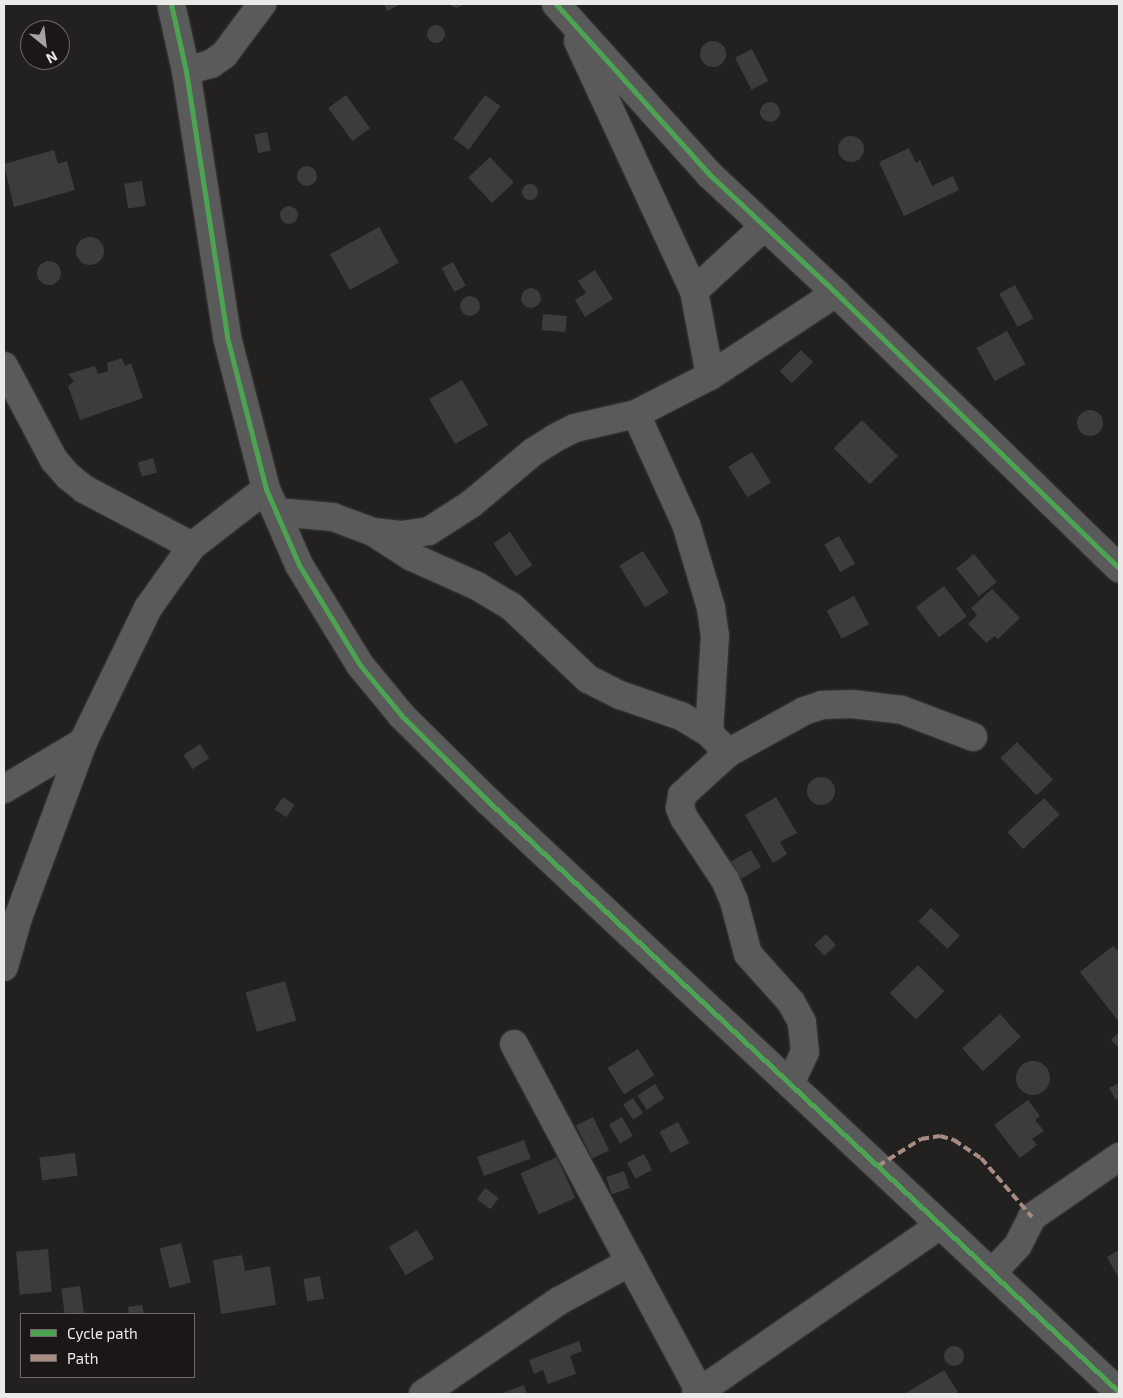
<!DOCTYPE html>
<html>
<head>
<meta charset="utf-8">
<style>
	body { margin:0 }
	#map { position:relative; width:1123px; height:1398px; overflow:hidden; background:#222120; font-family:"Exo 2",sans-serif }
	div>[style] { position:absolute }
	.building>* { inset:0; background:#3d3c3b; transform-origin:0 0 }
	.round { border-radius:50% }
	.roads { filter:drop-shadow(0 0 1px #3d3b3a) drop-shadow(0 0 1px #3d3b3a) }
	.minor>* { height:28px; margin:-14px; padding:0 14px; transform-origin:14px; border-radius:14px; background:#5b5a5a }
	.quiet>* { height:4px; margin-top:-2px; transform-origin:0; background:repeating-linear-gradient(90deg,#a88b81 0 8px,transparent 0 12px) }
	.cycleway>* { height:5px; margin:-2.5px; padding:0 2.5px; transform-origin:2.5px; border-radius:2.5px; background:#4ca352 }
	span { translate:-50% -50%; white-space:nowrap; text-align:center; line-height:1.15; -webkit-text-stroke:5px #1a1716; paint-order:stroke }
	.frame { position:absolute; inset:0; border:5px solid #eceae9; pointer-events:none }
	.legend { position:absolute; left:20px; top:1313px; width:175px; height:65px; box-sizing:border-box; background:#1a1716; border:1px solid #6e6b6a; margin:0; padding:6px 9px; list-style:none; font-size:15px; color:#eceae9 }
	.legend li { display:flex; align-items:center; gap:10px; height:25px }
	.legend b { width:25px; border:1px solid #6e6b6a }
	.north { position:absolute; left:20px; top:20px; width:50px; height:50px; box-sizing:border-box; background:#1a1716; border:1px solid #6e6b6a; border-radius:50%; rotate:151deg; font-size:14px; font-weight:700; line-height:20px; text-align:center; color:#eceae9 }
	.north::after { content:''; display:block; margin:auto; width:18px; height:22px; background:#a5a4a3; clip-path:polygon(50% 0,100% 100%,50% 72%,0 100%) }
</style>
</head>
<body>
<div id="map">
	<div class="building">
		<i style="clip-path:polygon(384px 4px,401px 4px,387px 11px)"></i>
		<i style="clip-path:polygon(448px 4px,466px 4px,456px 8px)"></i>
		<i class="round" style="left:427px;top:25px;width:18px;height:18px"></i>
		<i class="round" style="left:700px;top:41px;width:26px;height:26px"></i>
		<i style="left:752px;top:49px;width:36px;height:19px;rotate:63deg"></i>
		<i style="left:346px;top:95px;width:41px;height:22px;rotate:54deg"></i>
		<i style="left:485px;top:95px;width:19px;height:54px;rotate:36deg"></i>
		<i class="round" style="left:760px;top:102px;width:20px;height:20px"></i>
		<i style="left:267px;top:132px;width:19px;height:13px;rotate:78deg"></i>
		<i class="round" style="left:838px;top:136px;width:26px;height:26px"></i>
		<i style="clip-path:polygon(909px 148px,916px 163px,920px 160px,932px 186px,953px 176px,959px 190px,904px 216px,879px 162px)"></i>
		<i style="clip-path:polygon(54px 150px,58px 164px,67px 161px,75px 190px,14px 207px,4px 164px)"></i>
		<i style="left:490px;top:157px;width:35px;height:30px;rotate:47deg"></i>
		<i class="round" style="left:297px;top:166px;width:20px;height:20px"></i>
		<i style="left:142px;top:181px;width:25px;height:18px;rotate:81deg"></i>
		<i class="round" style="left:522px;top:184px;width:16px;height:16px"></i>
		<i class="round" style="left:280px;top:206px;width:18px;height:18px"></i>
		<i style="left:379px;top:227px;width:41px;height:56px;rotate:61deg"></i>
		<i class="round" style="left:76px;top:237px;width:28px;height:28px"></i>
		<i class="round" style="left:37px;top:261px;width:24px;height:24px"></i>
		<i style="left:453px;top:262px;width:27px;height:13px;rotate:62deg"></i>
		<i style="clip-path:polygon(595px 270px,613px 299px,585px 317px,575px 300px,586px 293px,578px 281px)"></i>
		<i style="left:1015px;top:285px;width:38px;height:18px;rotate:61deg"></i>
		<i class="round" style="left:521px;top:288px;width:20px;height:20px"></i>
		<i class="round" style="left:460px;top:296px;width:20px;height:20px"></i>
		<i style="left:543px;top:314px;width:24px;height:16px;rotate:5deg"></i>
		<i style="left:1007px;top:331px;width:38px;height:35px;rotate:61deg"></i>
		<i style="left:801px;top:350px;width:17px;height:30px;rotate:45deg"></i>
		<i style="clip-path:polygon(122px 358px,125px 366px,131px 363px,143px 398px,80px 420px,68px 386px,74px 381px,68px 374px,95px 366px,98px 374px,108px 371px,107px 363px)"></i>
		<i style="left:462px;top:380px;width:52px;height:38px;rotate:60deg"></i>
		<i class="round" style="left:1077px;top:410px;width:26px;height:26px"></i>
		<i style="left:862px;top:420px;width:51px;height:40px;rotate:45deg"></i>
		<i style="left:752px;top:452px;width:36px;height:28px;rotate:58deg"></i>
		<i style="left:153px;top:458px;width:15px;height:16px;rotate:74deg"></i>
		<i style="left:510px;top:532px;width:40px;height:20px;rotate:56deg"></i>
		<i style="left:839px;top:536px;width:32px;height:17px;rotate:60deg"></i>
		<i style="left:643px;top:551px;width:49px;height:28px;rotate:58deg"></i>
		<i style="left:974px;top:554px;width:36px;height:23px;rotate:51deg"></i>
		<i style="left:944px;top:586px;width:38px;height:35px;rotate:53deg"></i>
		<i style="clip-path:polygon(992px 589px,1020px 618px,998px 639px,995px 636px,986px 643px,968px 624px,977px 615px,971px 608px)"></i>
		<i style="left:854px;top:596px;width:32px;height:31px;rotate:62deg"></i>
		<i style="left:1017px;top:742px;width:52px;height:23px;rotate:46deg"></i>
		<i style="left:200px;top:744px;width:17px;height:20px;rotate:57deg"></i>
		<i class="round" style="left:807px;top:777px;width:28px;height:28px"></i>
		<i style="left:283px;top:797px;width:14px;height:15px;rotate:34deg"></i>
		<i style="clip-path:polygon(776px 797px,797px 833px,780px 842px,787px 854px,773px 863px,745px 815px)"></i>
		<i style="left:1044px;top:798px;width:23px;height:50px;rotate:47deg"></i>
		<i style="left:751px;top:850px;width:20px;height:23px;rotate:60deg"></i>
		<i style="left:931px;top:908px;width:40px;height:18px;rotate:44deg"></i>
		<i style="left:826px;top:934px;width:15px;height:16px;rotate:48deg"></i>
		<i style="clip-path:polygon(1113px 946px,1117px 950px,1119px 948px,1119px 1022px,1080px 972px)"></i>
		<i style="left:918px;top:965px;width:37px;height:40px;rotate:45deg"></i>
		<i style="left:285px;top:981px;width:41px;height:41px;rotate:74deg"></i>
		<i style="left:1000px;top:1014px;width:31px;height:51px;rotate:48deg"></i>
		<i style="clip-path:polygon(1119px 1032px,1119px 1048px,1111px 1040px)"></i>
		<i style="left:638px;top:1049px;width:31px;height:36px;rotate:58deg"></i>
		<i class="round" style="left:1016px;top:1061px;width:34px;height:34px"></i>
		<i style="clip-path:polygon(1119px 1083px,1119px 1099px,1116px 1100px,1109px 1088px)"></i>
		<i style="left:655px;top:1084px;width:17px;height:21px;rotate:57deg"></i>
		<i style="left:633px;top:1098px;width:18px;height:12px;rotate:56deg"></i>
		<i style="clip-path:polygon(1028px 1100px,1040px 1116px,1035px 1120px,1044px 1131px,1032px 1139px,1037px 1145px,1020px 1158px,994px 1125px)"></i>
		<i style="left:593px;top:1117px;width:37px;height:19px;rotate:64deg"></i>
		<i style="left:622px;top:1117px;width:22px;height:15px;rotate:60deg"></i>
		<i style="left:678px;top:1122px;width:24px;height:21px;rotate:62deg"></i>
		<i style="left:524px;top:1140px;width:20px;height:50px;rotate:70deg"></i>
		<i style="left:75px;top:1153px;width:23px;height:36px;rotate:83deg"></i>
		<i style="left:644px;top:1154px;width:18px;height:19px;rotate:63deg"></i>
		<i style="left:557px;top:1157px;width:45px;height:40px;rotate:66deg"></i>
		<i style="left:624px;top:1171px;width:18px;height:19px;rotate:71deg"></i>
		<i style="left:485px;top:1188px;width:17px;height:14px;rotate:36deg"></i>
		<i style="left:417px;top:1230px;width:33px;height:33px;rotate:59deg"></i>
		<i style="left:181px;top:1243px;width:41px;height:22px;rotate:76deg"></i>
		<i style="left:48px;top:1249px;width:43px;height:32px;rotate:85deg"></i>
		<i style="clip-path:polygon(1119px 1250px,1119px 1279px,1107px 1257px)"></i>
		<i style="clip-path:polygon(242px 1255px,245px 1271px,270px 1266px,276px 1305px,221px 1314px,213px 1260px)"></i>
		<i style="left:320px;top:1276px;width:23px;height:17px;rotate:80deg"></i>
		<i style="left:80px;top:1286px;width:28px;height:19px;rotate:82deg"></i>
		<i style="clip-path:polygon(142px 1305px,144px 1314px,129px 1314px,128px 1307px)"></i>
		<i style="clip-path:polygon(579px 1341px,582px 1351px,570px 1356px,576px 1374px,548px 1384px,543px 1370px,534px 1374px,529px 1360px)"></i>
		<i class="round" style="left:944px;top:1346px;width:20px;height:20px"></i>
		<i style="clip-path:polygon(944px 1370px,958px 1392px,954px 1394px,904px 1394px)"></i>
		<i style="clip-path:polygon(524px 1385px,527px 1394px,500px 1394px)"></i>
	</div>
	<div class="roads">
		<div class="minor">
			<i style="left:171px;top:4px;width:69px;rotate:77.4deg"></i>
			<i style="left:186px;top:71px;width:269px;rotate:81.2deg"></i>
			<i style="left:227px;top:337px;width:157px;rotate:75.6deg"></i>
			<i style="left:266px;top:489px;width:83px;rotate:66.5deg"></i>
			<i style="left:299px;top:565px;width:117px;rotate:58.6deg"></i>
			<i style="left:360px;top:665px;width:66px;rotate:50.5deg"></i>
			<i style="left:402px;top:716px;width:121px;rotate:44.7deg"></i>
			<i style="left:488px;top:801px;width:865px;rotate:43.13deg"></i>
			<i style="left:556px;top:4px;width:230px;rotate:48deg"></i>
			<i style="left:710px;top:175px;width:173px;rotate:43.1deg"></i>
			<i style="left:836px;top:293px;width:395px;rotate:44.2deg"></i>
			<i style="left:578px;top:41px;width:276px;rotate:65.1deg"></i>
			<i style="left:694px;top:291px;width:86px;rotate:79.3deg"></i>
			<i style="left:186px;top:71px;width:26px;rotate:-16deg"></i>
			<i style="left:211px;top:64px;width:16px;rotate:-35deg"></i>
			<i style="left:224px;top:55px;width:64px;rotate:-53.3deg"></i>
			<i style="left:694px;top:291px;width:96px;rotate:-42.5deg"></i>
			<i style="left:4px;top:366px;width:106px;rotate:62deg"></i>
			<i style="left:54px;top:460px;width:21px;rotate:49deg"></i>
			<i style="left:68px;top:476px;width:21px;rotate:39deg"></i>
			<i style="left:84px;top:489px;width:122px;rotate:27.8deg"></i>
			<i style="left:636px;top:414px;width:121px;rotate:65.6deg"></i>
			<i style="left:686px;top:524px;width:88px;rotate:73.4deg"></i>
			<i style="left:711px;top:608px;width:27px;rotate:82deg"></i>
			<i style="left:715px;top:635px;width:98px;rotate:93.5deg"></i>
			<i style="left:276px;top:512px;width:57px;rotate:5deg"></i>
			<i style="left:333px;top:517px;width:43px;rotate:20.6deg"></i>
			<i style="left:373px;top:532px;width:28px;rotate:6deg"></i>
			<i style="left:401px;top:535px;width:28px;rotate:-8deg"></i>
			<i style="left:429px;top:531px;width:50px;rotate:-32.7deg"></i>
			<i style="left:471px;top:504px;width:81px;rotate:-40deg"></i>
			<i style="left:533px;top:452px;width:26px;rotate:-32deg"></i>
			<i style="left:555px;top:438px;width:22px;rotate:-27deg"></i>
			<i style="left:575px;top:428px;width:63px;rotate:-12.9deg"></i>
			<i style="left:636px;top:414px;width:83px;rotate:-27.2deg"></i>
			<i style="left:710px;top:376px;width:151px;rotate:-33.4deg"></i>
			<i style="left:376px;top:534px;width:43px;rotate:32.6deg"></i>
			<i style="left:412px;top:557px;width:71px;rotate:24deg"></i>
			<i style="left:477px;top:586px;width:41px;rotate:31deg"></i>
			<i style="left:512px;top:607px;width:105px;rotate:43.5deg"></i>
			<i style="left:588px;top:679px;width:36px;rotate:27deg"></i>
			<i style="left:620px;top:695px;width:65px;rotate:19deg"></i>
			<i style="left:681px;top:716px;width:33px;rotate:31deg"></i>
			<i style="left:709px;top:733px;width:28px;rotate:46deg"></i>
			<i style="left:4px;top:789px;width:92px;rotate:-30.7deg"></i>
			<i style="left:4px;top:967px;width:51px;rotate:-74.1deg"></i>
			<i style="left:18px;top:918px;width:188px;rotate:-69.7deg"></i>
			<i style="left:83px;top:742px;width:149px;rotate:-64.1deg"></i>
			<i style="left:148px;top:608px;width:76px;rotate:-54.6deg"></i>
			<i style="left:192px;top:546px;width:93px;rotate:-37.6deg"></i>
			<i style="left:514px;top:1044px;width:247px;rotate:62deg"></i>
			<i style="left:790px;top:1084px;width:35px;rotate:-65deg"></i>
			<i style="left:805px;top:1052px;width:30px;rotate:-96deg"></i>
			<i style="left:802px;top:1022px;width:23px;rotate:-119deg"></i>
			<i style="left:791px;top:1002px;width:64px;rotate:-131.9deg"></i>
			<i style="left:748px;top:954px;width:55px;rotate:-104.8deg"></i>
			<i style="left:734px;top:901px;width:23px;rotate:-113deg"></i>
			<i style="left:725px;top:880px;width:74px;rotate:-123.5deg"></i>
			<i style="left:684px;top:818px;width:11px;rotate:-112deg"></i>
			<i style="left:680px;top:808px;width:13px;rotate:-81deg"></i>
			<i style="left:682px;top:795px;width:62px;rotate:-42.4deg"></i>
			<i style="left:728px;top:753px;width:87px;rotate:-28.9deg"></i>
			<i style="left:804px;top:711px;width:19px;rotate:-18deg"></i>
			<i style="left:822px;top:705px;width:30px;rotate:-2deg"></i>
			<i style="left:852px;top:704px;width:50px;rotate:6.8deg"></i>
			<i style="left:902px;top:710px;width:76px;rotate:20.8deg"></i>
			<i style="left:992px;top:1273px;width:38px;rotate:-47deg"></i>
			<i style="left:1018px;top:1245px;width:31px;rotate:-63deg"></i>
			<i style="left:1032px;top:1217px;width:106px;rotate:-34.6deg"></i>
			<i style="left:423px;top:1394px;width:165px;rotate:-34.4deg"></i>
			<i style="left:559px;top:1301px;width:81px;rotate:-28.8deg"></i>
			<i style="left:630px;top:1262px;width:148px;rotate:61.7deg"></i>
			<i style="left:696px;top:1394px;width:297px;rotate:-34.7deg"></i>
		</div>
	</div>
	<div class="quiet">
		<i style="left:878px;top:1166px;width:51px;rotate:-32.1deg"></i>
		<i style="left:921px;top:1139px;width:19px;rotate:-9deg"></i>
		<i style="left:940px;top:1136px;width:15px;rotate:16deg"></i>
		<i style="left:954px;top:1140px;width:32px;rotate:34deg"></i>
		<i style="left:981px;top:1158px;width:78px;rotate:49.2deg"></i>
	</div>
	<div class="cycleway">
		<i style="left:171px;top:4px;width:69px;rotate:77.4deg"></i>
		<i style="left:186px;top:71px;width:269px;rotate:81.2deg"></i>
		<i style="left:227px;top:337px;width:157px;rotate:75.6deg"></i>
		<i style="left:266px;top:489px;width:83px;rotate:66.5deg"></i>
		<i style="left:299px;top:565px;width:117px;rotate:58.6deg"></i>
		<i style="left:360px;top:665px;width:66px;rotate:50.5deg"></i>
		<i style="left:402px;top:716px;width:121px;rotate:44.7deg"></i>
		<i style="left:488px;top:801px;width:865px;rotate:43.13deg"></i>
		<i style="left:556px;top:4px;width:230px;rotate:48deg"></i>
		<i style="left:710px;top:175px;width:173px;rotate:43.1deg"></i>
		<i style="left:836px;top:293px;width:395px;rotate:44.2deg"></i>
	</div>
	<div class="frame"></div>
	<ul class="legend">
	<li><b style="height:6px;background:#4ca352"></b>Cycle path</li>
	<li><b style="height:6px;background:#a88b81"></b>Path</li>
	</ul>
	<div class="north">N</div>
</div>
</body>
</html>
